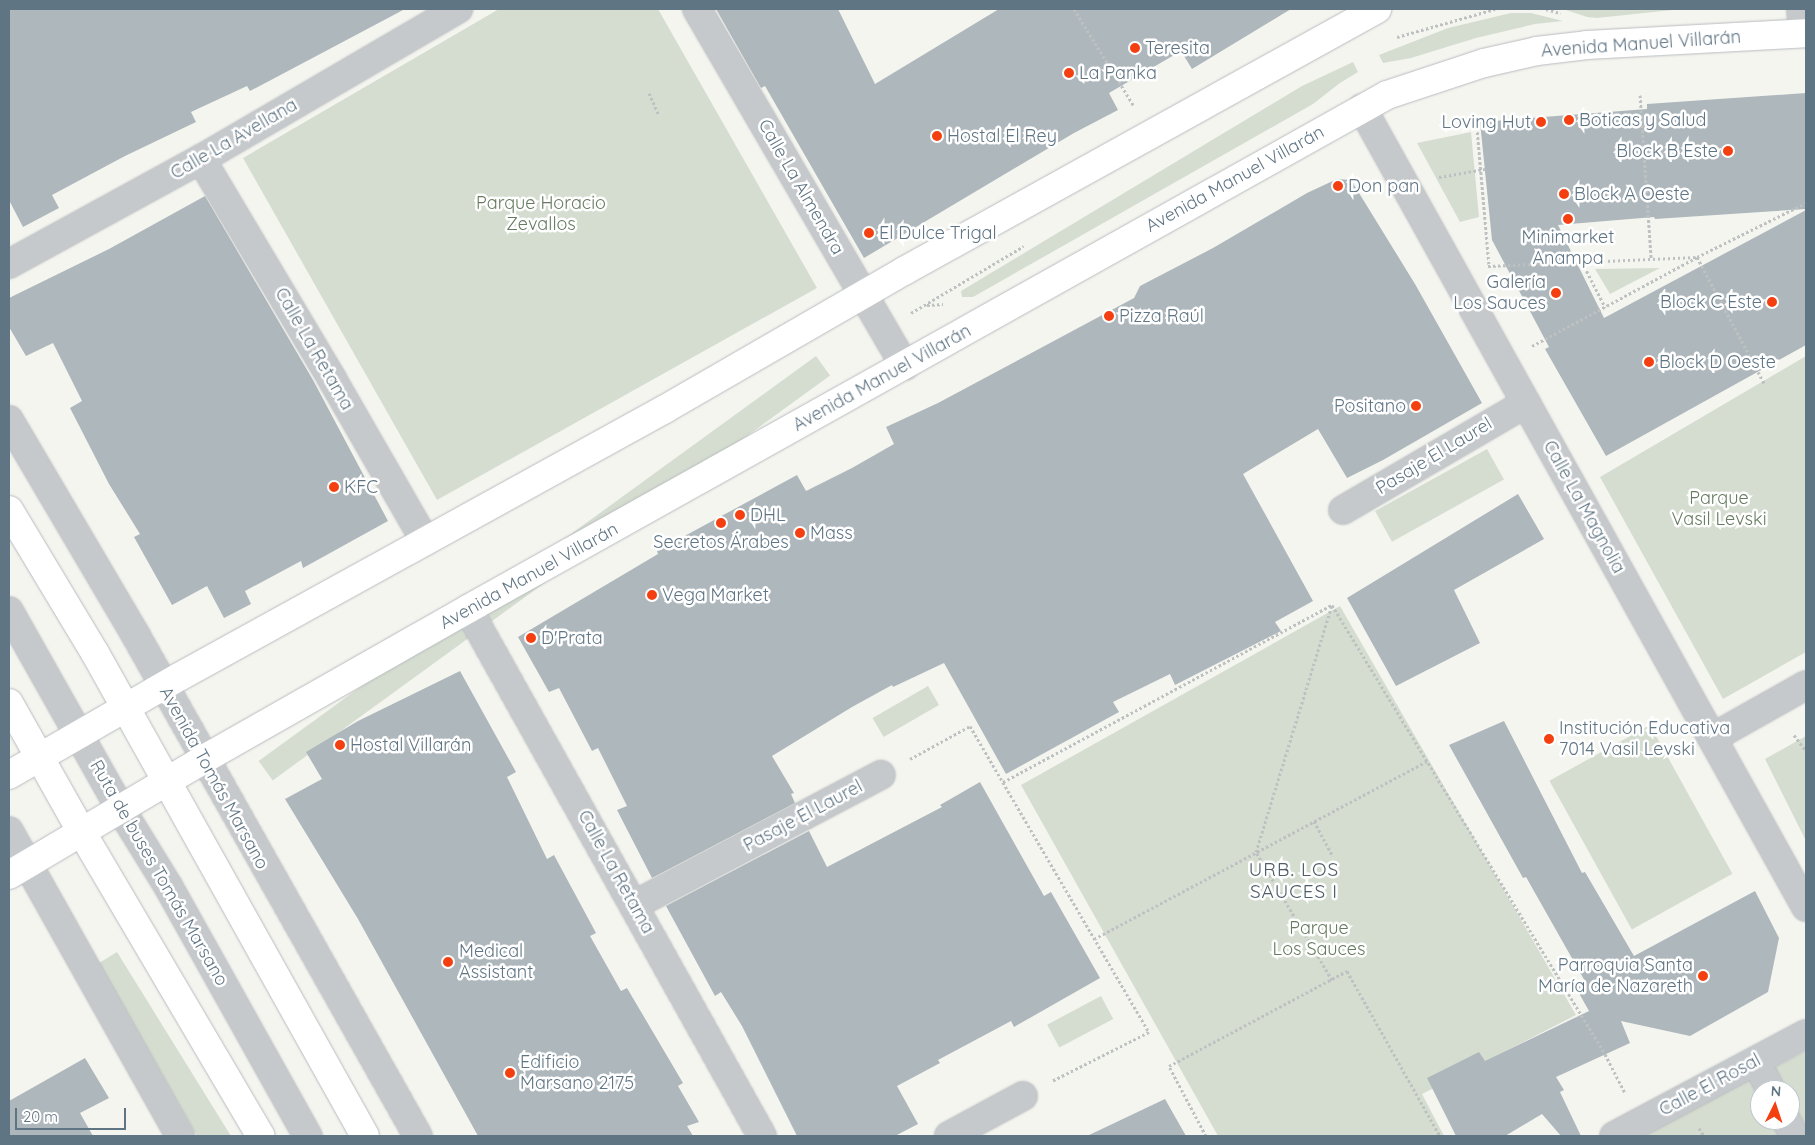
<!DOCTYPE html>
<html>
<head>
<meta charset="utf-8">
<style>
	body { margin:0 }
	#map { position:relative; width:1815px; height:1145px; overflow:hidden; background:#f5f5f0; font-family:Quicksand,sans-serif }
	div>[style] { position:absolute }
	.green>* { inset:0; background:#d5ddd0; transform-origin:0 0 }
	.building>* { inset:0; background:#aeb7bb }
	.path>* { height:3px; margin-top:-1.5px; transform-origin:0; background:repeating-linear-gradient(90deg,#bec1c2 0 2.5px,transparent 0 5px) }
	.roads { filter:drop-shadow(0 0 1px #b8bcbf) drop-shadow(0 0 1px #b8bcbf) }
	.minor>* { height:28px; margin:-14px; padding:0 14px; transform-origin:14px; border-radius:14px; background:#c6c9cc }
	.major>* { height:28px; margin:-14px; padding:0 14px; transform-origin:14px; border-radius:14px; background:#fff }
	.dots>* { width:14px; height:14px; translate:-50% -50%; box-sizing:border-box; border:2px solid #fff; border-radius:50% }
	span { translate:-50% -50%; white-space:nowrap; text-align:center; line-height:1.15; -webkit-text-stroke:5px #fff; paint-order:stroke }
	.street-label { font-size:18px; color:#607584 }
	.poi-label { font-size:18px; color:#607584 }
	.left { translate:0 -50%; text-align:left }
	.right { translate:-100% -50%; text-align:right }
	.park-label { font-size:18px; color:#667b60 }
	.neighbourhood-label { font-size:19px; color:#4f5e68; letter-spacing:1px }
	.frame { position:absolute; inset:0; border:10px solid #607584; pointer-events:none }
	.north { position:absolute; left:1750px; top:1080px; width:50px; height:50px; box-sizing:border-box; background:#fff; border:1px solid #bfc8ce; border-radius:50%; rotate:4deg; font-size:14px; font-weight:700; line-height:20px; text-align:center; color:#607584 }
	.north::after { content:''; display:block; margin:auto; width:18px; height:22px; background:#f44011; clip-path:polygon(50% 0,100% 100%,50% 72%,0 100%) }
	.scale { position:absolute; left:15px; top:1108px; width:111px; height:22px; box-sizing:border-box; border:2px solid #607584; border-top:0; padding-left:6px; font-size:15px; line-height:18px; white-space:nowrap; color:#607584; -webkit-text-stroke:4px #fff; paint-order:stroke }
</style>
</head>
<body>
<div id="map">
	<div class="green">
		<i style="clip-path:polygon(499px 9px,658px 9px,817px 288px,437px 500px,243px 158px)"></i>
		<i style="clip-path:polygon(1563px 9px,1682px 9px,1597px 18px,1587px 17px)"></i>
		<i style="clip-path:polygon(1511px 13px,1531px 13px,1563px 21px,1535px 24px,1476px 38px,1411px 58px,1383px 63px,1379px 55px,1448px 28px)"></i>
		<i style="clip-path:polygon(1353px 62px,1358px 72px,1340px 83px,1313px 104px,973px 297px,962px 297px,961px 291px,1302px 86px)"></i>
		<i style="clip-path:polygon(1471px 132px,1479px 217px,1460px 222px,1417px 143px)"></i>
		<i style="clip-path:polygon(1660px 268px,1610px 294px,1595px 269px)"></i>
		<i style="left:816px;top:356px;width:24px;height:689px;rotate:54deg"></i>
		<i style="clip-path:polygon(1806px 356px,1806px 652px,1723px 699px,1600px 477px)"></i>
		<i style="left:1487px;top:449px;width:35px;height:128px;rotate:61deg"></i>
		<i style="clip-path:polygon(1340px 606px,1576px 1015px,1422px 1094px,1444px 1136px,1218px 1136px,1021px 785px)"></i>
		<i style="left:928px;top:686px;width:22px;height:64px;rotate:60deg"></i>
		<i style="left:1650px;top:725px;width:170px;height:115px;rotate:61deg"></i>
		<i style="clip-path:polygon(1806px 736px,1806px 841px,1765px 759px)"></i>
		<i style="clip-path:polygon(117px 952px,231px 1136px,197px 1136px,99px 963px)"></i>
		<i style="left:1101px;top:996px;width:26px;height:61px;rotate:62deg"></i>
		<i style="clip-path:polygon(evenodd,1806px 1051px,1806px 1136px,1637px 1136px,1806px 1051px,1760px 1090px,1790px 1090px,1790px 1120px,1760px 1120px,1760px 1090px)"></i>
	</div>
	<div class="building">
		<i style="clip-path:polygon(9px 9px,405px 9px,250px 91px,247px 86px,191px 112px,196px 122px,125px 156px,52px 195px,59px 208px,23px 227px,9px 200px)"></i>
		<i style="clip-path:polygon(716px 9px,838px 9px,875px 84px,999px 9px,1291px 9px,1192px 69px,1181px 51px,1109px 93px,1118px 110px,1074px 133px,864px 258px,765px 86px,761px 88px)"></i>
		<i style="clip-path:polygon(1806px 93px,1806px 209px,1655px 219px,1654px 217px,1558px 225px,1604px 318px,1806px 210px,1806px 345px,1606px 456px,1545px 349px,1549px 347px,1492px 240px,1480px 122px,1647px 109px,1647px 104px)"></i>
		<i style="clip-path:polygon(1337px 179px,1351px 180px,1415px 284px,1482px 403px,1383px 460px,1347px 478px,1318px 429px,1243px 474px,1313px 601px,1275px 622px,1281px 631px,1175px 685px,1170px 674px,1113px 702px,1119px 712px,1006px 774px,944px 663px,893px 687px,892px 685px,852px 707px,772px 756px,794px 793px,791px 794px,795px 803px,652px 878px,617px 810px,627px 806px,598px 748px,592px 751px,559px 688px,549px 692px,518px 637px,658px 554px,657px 551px,797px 475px,806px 491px,852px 468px,894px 444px,886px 427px,938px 403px,1134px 298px,1140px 286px,1213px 248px,1307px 193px)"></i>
		<i style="clip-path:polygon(205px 196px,313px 380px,388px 521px,303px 568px,301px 561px,245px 591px,251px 604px,224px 618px,207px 586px,172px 605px,134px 537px,140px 534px,109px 484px,70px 408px,82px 401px,53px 343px,26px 356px,9px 327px,9px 298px,109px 249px)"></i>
		<i style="clip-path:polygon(1518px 494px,1544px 539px,1454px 590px,1480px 643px,1396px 686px,1347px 598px)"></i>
		<i style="clip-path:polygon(460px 671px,516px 772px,507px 777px,547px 859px,554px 855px,596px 933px,590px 936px,621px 991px,627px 988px,683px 1083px,678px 1086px,699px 1122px,687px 1126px,693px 1136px,478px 1136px,358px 919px,285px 799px,322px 779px,306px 752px,358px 721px)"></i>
		<i style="clip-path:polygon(1504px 721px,1582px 873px,1585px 872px,1634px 956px,1755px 891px,1779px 938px,1768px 992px,1690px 1036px,1621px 1021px,1630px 1043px,1556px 1077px,1564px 1090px,1560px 1092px,1581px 1136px,1561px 1136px,1542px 1114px,1505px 1136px,1456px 1136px,1427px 1078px,1479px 1052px,1485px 1061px,1589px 1011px,1576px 988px,1586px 983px,1526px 877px,1523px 878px,1449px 745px)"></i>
		<i style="clip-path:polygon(980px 782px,1044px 896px,1051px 892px,1100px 978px,1014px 1027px,1011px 1021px,938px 1060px,940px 1063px,897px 1086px,918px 1124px,895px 1136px,797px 1136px,742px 1026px,721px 992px,715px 996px,666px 906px,809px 831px,827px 867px,942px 807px,940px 805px)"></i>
		<i style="clip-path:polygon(85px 1058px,109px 1098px,80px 1113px,93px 1136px,9px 1136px,9px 1101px)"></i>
		<i style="clip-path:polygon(1165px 1099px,1186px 1136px,1087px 1136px)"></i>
	</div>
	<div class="path">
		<i style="left:1074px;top:9px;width:114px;rotate:58.3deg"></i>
		<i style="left:1546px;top:9px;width:15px;rotate:16deg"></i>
		<i style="left:1397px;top:37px;width:102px;rotate:-15.9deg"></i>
		<i style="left:649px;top:93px;width:24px;rotate:66deg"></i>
		<i style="left:1640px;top:95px;width:163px;rotate:86.1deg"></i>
		<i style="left:1476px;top:117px;width:150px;rotate:85deg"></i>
		<i style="left:1439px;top:177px;width:47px;rotate:-9.9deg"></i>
		<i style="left:1582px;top:262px;width:51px;rotate:62.9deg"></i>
		<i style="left:1488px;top:266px;width:209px;rotate:-2.5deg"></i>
		<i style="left:1697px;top:257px;width:143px;rotate:62deg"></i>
		<i style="left:927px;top:305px;width:16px;rotate:-4deg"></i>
		<i style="left:911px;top:313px;width:131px;rotate:-30.7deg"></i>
		<i style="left:1532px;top:346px;width:187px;rotate:-28.3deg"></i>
		<i style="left:1697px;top:257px;width:122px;rotate:-26.4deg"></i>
		<i style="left:1332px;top:605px;width:525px;rotate:58.7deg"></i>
		<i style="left:1605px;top:1054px;width:44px;rotate:62.9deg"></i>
		<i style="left:1794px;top:735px;width:20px;rotate:53deg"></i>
		<i style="left:910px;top:759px;width:68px;rotate:-28.8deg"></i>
		<i style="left:970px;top:726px;width:355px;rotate:59.7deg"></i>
		<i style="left:1149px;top:1032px;width:109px;rotate:153.2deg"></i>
		<i style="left:1003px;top:782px;width:374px;rotate:-28.3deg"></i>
		<i style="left:1314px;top:821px;width:40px;rotate:62deg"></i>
		<i style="left:1094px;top:939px;width:378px;rotate:-28.1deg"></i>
		<i style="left:1332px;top:980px;width:149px;rotate:-120.7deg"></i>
		<i style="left:1256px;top:852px;width:258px;rotate:-72.9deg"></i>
		<i style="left:1699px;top:1128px;width:9px;rotate:58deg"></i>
		<i style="left:1206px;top:1136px;width:79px;rotate:-117.9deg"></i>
		<i style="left:1169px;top:1066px;width:202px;rotate:-28.1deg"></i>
		<i style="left:1347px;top:971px;width:189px;rotate:60.6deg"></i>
	</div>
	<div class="roads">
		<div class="minor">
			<i style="left:697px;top:9px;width:413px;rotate:59.8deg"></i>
			<i style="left:1801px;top:9px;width:24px;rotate:85deg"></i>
			<i style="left:1362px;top:108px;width:914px;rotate:60.94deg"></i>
			<i style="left:201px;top:159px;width:256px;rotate:59.2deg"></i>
			<i style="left:332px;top:379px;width:187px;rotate:60.1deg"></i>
			<i style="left:9px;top:264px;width:219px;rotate:-28.7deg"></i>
			<i style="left:201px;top:159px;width:298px;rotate:-30.3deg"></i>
			<i style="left:9px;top:420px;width:248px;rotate:59.5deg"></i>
			<i style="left:135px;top:634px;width:576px;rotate:60.59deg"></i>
			<i style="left:1343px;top:510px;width:212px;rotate:-30.3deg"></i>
			<i style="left:468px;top:609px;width:603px;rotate:60.84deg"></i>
			<i style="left:9px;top:611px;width:226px;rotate:60.6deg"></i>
			<i style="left:120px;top:808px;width:92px;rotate:58.4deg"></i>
			<i style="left:168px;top:886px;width:287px;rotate:60.8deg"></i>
			<i style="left:1712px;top:738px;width:108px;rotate:-29.4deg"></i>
			<i style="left:9px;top:831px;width:350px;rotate:60.7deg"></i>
			<i style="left:634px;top:905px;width:279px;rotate:-27.8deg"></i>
			<i style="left:1756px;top:1061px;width:33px;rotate:63deg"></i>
			<i style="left:1786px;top:1120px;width:10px;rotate:61deg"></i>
			<i style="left:949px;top:1136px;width:84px;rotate:-28.4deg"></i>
			<i style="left:1614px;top:1136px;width:217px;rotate:-28deg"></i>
		</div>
		<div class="major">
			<i style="left:9px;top:510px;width:167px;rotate:59deg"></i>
			<i style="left:95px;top:653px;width:553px;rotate:60.79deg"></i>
			<i style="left:9px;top:703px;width:147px;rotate:60.6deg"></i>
			<i style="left:81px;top:831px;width:354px;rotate:59.5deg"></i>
			<i style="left:9px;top:775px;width:196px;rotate:-30deg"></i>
			<i style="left:179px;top:677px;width:555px;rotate:-28.87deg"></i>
			<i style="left:665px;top:409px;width:276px;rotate:-30deg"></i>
			<i style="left:904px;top:271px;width:541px;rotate:-28.98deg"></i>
			<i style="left:9px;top:875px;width:227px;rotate:-30.7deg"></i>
			<i style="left:204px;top:759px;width:304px;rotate:-29.6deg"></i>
			<i style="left:468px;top:609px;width:1053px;rotate:-29.22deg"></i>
			<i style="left:1387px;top:95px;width:102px;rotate:-18.3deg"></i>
			<i style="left:1484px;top:63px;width:54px;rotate:-12.8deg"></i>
			<i style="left:1537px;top:51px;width:50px;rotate:-6.8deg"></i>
			<i style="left:1587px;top:45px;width:219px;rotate:-3.1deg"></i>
		</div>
	</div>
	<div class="dots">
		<i style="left:1135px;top:48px;background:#f44011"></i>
		<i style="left:1069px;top:73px;background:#f44011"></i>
		<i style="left:1569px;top:120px;background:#f44011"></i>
		<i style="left:1541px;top:122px;background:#f44011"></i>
		<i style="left:937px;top:136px;background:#f44011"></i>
		<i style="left:1728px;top:151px;background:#f44011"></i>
		<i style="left:1338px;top:186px;background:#f44011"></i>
		<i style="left:1564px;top:194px;background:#f44011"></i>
		<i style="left:1568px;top:219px;background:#f44011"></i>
		<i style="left:869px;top:233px;background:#f44011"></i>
		<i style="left:1556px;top:293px;background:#f44011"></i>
		<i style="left:1772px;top:302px;background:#f44011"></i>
		<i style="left:1109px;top:316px;background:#f44011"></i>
		<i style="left:1649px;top:362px;background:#f44011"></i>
		<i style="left:1416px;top:406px;background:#f44011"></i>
		<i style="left:334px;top:487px;background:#f44011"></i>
		<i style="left:740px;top:515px;background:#f44011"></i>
		<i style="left:721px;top:523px;background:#f44011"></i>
		<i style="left:800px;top:533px;background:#f44011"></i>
		<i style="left:652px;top:595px;background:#f44011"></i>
		<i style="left:531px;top:638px;background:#f44011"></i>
		<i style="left:1549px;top:739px;background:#f44011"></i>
		<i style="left:340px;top:745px;background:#f44011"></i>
		<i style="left:448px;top:962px;background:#f44011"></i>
		<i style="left:1703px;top:976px;background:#f44011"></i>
		<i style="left:510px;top:1073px;background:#f44011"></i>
	</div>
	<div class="street-label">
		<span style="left:1641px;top:44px;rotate:-4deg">Avenida Manuel Villarán</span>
		<span style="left:234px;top:139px;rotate:-30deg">Calle La Avellana</span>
		<span style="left:1235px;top:179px;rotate:-29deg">Avenida Manuel Villarán</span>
		<span style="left:801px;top:187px;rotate:60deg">Calle La Almendra</span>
		<span style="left:314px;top:349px;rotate:60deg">Calle La Retama</span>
		<span style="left:882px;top:378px;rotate:-29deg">Avenida Manuel Villarán</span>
		<span style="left:1434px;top:456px;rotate:-31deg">Pasaje El Laurel</span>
		<span style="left:1584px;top:507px;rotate:61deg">Calle La Magnolia</span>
		<span style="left:529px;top:576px;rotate:-29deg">Avenida Manuel Villarán</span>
		<span style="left:214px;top:778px;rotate:61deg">Avenida Tomás Marsano</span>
		<span style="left:803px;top:816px;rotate:-28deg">Pasaje El Laurel</span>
		<span style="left:616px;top:872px;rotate:61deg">Calle La Retama</span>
		<span style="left:159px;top:873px;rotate:60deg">Ruta de buses Tomás Marsano</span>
		<span style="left:1710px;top:1085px;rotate:-28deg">Calle El Rosal</span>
	</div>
	<div class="poi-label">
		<span class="left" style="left:1145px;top:48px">Teresita</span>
		<span class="left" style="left:1079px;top:73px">La Panka</span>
		<span class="left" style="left:1579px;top:120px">Boticas y Salud</span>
		<span class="right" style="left:1531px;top:122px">Loving Hut</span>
		<span class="left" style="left:947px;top:136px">Hostal El Rey</span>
		<span class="right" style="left:1718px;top:151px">Block B Este</span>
		<span class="left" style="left:1348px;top:186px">Don pan</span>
		<span class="left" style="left:1574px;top:194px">Block A Oeste</span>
		<span class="left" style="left:879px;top:233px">El Dulce Trigal</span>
		<span style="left:1568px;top:248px">Minimarket<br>Anampa</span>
		<span class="right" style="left:1546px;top:293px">Galería<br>Los Sauces</span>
		<span class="right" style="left:1762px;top:302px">Block C Este</span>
		<span class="left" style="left:1119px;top:316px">Pizza Raúl</span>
		<span class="left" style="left:1659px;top:362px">Block D Oeste</span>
		<span class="right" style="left:1406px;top:406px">Positano</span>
		<span class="left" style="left:344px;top:487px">KFC</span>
		<span class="left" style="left:750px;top:515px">DHL</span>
		<span class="left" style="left:810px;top:533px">Mass</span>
		<span style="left:721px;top:542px">Secretos Árabes</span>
		<span class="left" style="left:662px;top:595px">Vega Market</span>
		<span class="left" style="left:541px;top:638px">D'Prata</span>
		<span class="left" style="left:1559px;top:739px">Institución Educativa<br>7014 Vasil Levski</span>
		<span class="left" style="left:350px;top:745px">Hostal Villarán</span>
		<span class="left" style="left:459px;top:962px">Medical<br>Assistant</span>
		<span class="right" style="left:1693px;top:976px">Parroquia Santa<br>María de Nazareth</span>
		<span class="left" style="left:520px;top:1073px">Edificio<br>Marsano 2175</span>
	</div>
	<div class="park-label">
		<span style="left:541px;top:214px">Parque Horacio<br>Zevallos</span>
		<span style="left:1719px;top:509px">Parque<br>Vasil Levski</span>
		<span style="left:1319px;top:939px">Parque<br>Los Sauces</span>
	</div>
	<div class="neighbourhood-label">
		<span style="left:1294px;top:881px">URB. LOS<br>SAUCES I</span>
	</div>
	<div class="frame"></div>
	<div class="north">N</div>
	<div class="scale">20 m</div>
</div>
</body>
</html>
